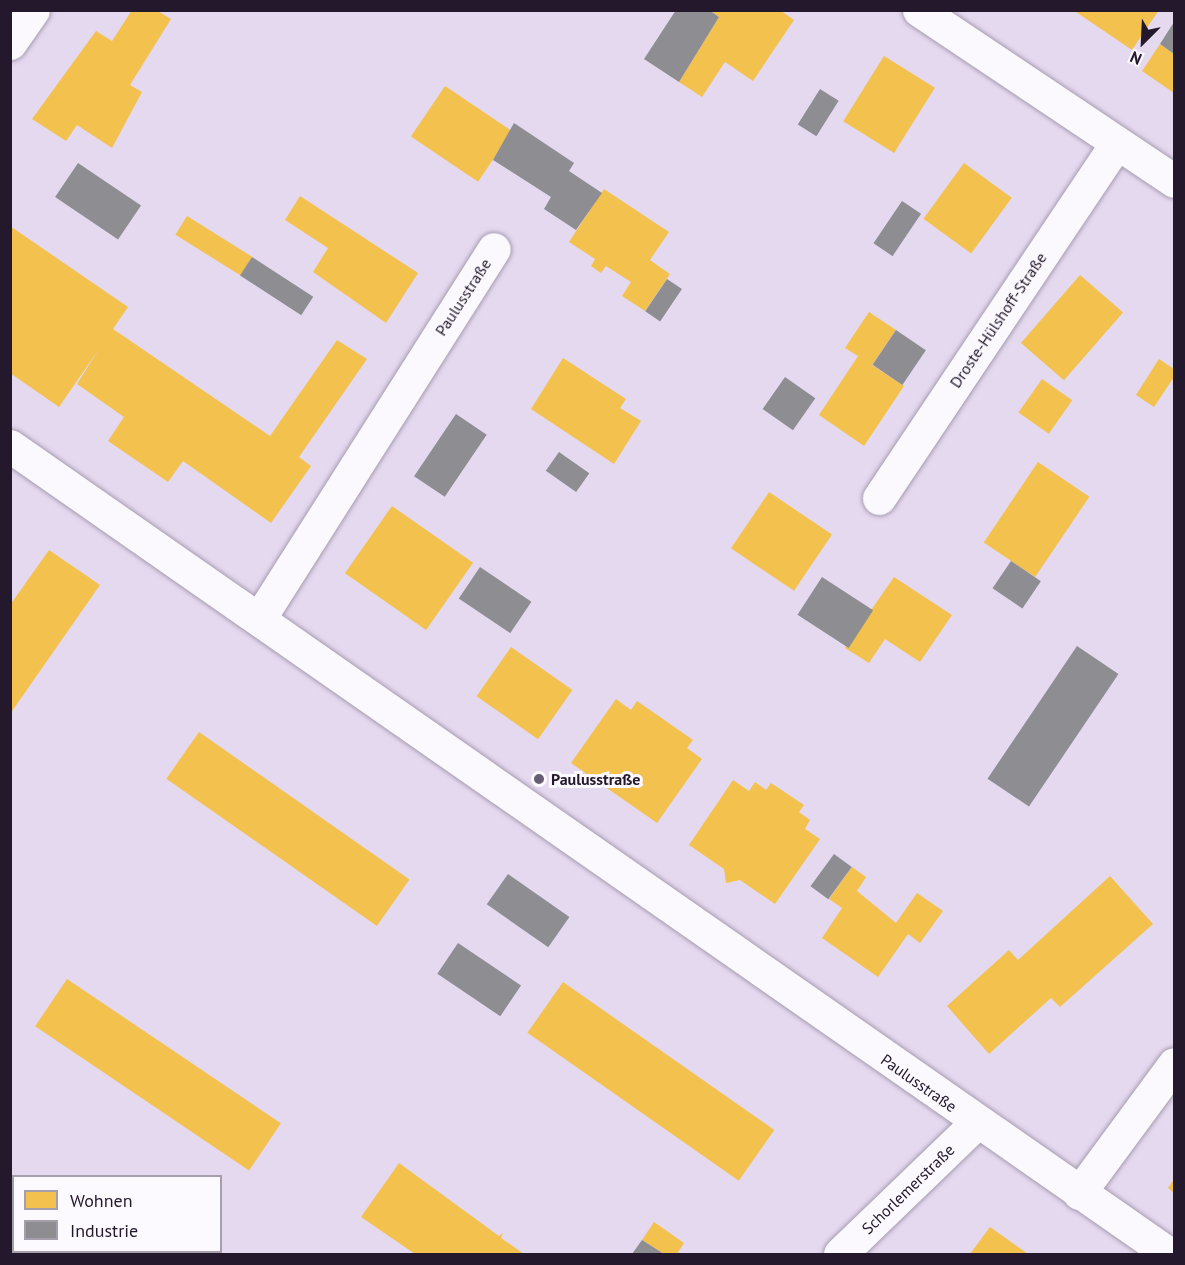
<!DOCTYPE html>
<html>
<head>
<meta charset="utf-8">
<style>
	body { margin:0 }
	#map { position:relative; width:1185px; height:1265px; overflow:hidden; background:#e5d9f0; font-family:"PT Sans",sans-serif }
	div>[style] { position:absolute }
	.homes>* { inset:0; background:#f2c14e; transform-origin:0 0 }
	.industry>* { inset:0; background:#8d8d92; transform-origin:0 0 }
	.roads { filter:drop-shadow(0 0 2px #a69caf) drop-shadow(0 0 2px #a69caf) }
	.street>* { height:33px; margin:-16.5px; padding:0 16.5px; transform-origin:16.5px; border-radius:16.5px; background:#fbf9fd }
	.dots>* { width:16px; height:16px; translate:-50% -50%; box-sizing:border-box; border:3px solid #fcf9ff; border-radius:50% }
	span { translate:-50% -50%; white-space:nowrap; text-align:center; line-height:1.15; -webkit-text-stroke:6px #fcf9ff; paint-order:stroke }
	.street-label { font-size:16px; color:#23182c }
	.poi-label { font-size:16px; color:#23182c; font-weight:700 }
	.left { translate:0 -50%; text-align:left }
	.frame { position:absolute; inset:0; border:12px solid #23182c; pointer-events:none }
	.legend { position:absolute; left:12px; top:1175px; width:210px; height:78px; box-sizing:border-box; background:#fcf9ff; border:2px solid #a59fab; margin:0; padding:8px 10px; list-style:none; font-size:18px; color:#23182c }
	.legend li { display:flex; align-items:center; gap:12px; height:30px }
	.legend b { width:30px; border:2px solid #a59fab }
	.north { position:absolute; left:1113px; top:12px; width:60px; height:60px; -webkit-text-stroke:4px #fcf9ff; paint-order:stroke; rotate:204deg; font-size:16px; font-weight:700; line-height:24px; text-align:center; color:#23182c }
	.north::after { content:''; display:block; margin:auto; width:21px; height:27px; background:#23182c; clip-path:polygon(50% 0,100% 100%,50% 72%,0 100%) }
</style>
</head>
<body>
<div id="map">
	<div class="homes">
		<i style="clip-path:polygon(132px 10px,156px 10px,171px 19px,130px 85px,142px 92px,112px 148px,77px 125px,66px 141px,32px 119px,96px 31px,112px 41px)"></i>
		<i style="clip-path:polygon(709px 10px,780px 10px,794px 20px,753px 81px,725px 62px,702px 97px,679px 82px,719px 17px)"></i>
		<i style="clip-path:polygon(1073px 10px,1159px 10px,1132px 50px)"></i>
		<i style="clip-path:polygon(1160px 44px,1174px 54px,1174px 93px,1142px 71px)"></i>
		<i style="left:884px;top:56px;width:60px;height:77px;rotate:32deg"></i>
		<i style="left:445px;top:86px;width:81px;height:61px;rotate:34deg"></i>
		<i style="left:964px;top:163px;width:59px;height:69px;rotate:36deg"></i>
		<i style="clip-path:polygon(604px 189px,669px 232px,650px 260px,670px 274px,645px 311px,622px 296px,631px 282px,606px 266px,601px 273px,591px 266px,595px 259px,569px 242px)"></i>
		<i style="clip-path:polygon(300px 196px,418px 273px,386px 323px,313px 272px,328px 248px,285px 220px)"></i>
		<i style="left:187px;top:216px;width:77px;height:22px;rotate:32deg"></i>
		<i style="clip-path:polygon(10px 226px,128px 307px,113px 329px,270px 436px,337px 340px,367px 359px,299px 457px,311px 466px,271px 523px,183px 461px,168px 482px,108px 441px,124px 417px,77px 384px,99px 349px,59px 407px,10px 373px)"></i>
		<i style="left:1080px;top:275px;width:57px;height:90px;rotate:41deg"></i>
		<i style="clip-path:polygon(869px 312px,896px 330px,872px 365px,904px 386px,864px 446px,819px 415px,858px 356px,845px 348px)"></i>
		<i style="clip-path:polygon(563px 358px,626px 399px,620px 408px,641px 421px,614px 464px,531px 409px)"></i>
		<i style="clip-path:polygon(1159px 359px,1174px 369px,1174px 377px,1154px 407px,1136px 395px)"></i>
		<i style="left:1042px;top:379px;width:37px;height:41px;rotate:35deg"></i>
		<i style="left:1038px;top:462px;width:62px;height:97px;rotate:34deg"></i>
		<i style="left:769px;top:492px;width:76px;height:68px;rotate:34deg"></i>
		<i style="left:392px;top:506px;width:99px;height:82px;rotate:35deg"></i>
		<i style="clip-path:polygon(49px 550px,100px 585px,10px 714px,10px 605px)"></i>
		<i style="clip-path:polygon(894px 577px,952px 615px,920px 662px,885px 639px,869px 663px,845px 648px)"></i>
		<i style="left:511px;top:647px;width:75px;height:60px;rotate:35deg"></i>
		<i style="clip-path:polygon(616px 699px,631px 710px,637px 701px,693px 740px,687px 748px,702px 759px,657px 823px,571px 763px)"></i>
		<i style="left:199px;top:732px;width:257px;height:57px;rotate:35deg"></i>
		<i style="clip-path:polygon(733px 780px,749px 791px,755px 782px,766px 790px,771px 783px,804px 805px,799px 812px,810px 820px,805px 829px,820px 839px,775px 904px,740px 880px,726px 883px,724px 869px,689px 845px)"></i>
		<i style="clip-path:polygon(852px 867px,866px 877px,857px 891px,896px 923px,917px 893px,943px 911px,920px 943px,908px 934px,878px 977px,822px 938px,842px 908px,829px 899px)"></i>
		<i style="clip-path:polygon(1110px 876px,1153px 924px,1060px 1007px,1051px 998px,989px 1054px,947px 1006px,1009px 950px,1018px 960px)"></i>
		<i style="left:67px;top:979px;width:258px;height:57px;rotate:34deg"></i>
		<i style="left:563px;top:982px;width:258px;height:62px;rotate:35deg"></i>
		<i style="clip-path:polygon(399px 1163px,499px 1236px,503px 1233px,501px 1238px,524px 1254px,415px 1254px,361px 1217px)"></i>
		<i style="clip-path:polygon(1174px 1179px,1174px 1193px,1168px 1188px)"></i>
		<i style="clip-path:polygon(10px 1221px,14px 1252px,59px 1254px,10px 1254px)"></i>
		<i style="clip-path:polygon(654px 1222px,684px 1243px,677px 1254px,664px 1254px,642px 1240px)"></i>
		<i style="clip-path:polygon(990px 1227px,1028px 1254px,970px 1254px)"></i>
	</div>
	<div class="industry">
		<i style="clip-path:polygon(676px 10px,709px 10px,719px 17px,679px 82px,644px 59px)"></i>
		<i style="clip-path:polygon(1174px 22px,1174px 54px,1160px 44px)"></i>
		<i style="left:820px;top:89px;width:22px;height:42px;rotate:32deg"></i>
		<i style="clip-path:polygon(514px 123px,574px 163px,569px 171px,602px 193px,576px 230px,544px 209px,551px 197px,493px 160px)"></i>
		<i style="left:78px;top:163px;width:76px;height:41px;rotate:34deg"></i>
		<i style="left:902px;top:201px;width:23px;height:51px;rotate:34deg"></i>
		<i style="left:252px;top:257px;width:73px;height:22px;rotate:33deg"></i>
		<i style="left:667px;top:279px;width:18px;height:39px;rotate:34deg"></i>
		<i style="left:896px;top:330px;width:36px;height:42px;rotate:34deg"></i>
		<i style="left:785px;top:377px;width:37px;height:39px;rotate:35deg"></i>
		<i style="left:456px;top:414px;width:37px;height:75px;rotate:34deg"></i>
		<i style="left:559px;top:452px;width:37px;height:23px;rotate:35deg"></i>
		<i style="left:1011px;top:561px;width:36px;height:33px;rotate:34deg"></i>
		<i style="left:480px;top:567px;width:62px;height:38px;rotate:34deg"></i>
		<i style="left:822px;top:577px;width:61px;height:45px;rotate:33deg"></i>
		<i style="left:1077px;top:646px;width:50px;height:160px;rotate:34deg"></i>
		<i style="left:834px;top:854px;width:22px;height:40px;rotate:36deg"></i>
		<i style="left:508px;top:874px;width:75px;height:37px;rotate:35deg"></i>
		<i style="left:458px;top:943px;width:76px;height:37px;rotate:34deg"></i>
		<i style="clip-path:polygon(642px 1240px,664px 1254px,632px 1254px)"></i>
	</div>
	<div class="roads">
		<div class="street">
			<i style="left:919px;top:10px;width:307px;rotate:33.8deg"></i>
			<i style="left:10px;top:43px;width:40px;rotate:-55.1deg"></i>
			<i style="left:10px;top:446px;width:1413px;rotate:34.88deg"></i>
			<i style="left:879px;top:498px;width:427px;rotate:-56.2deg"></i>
			<i style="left:259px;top:619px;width:438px;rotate:-57.6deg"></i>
			<i style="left:1079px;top:1193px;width:160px;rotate:-53.6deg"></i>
			<i style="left:840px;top:1254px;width:189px;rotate:-43.9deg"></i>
		</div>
	</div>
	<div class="dots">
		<i style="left:539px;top:779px;background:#675c71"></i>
	</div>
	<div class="street-label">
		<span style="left:463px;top:297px;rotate:-57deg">Paulusstraße</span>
		<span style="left:998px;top:320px;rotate:-56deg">Droste-Hülshoff-Straße</span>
		<span style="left:919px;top:1083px;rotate:35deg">Paulusstraße</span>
		<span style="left:908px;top:1189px;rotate:-44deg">Schorlemerstraße</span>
	</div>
	<div class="poi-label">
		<span class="left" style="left:551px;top:779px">Paulusstraße</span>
	</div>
	<div class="frame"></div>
	<ul class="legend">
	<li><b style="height:16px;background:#f2c14e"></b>Wohnen</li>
	<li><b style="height:16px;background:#8d8d92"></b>Industrie</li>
	</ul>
	<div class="north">N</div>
</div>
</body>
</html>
